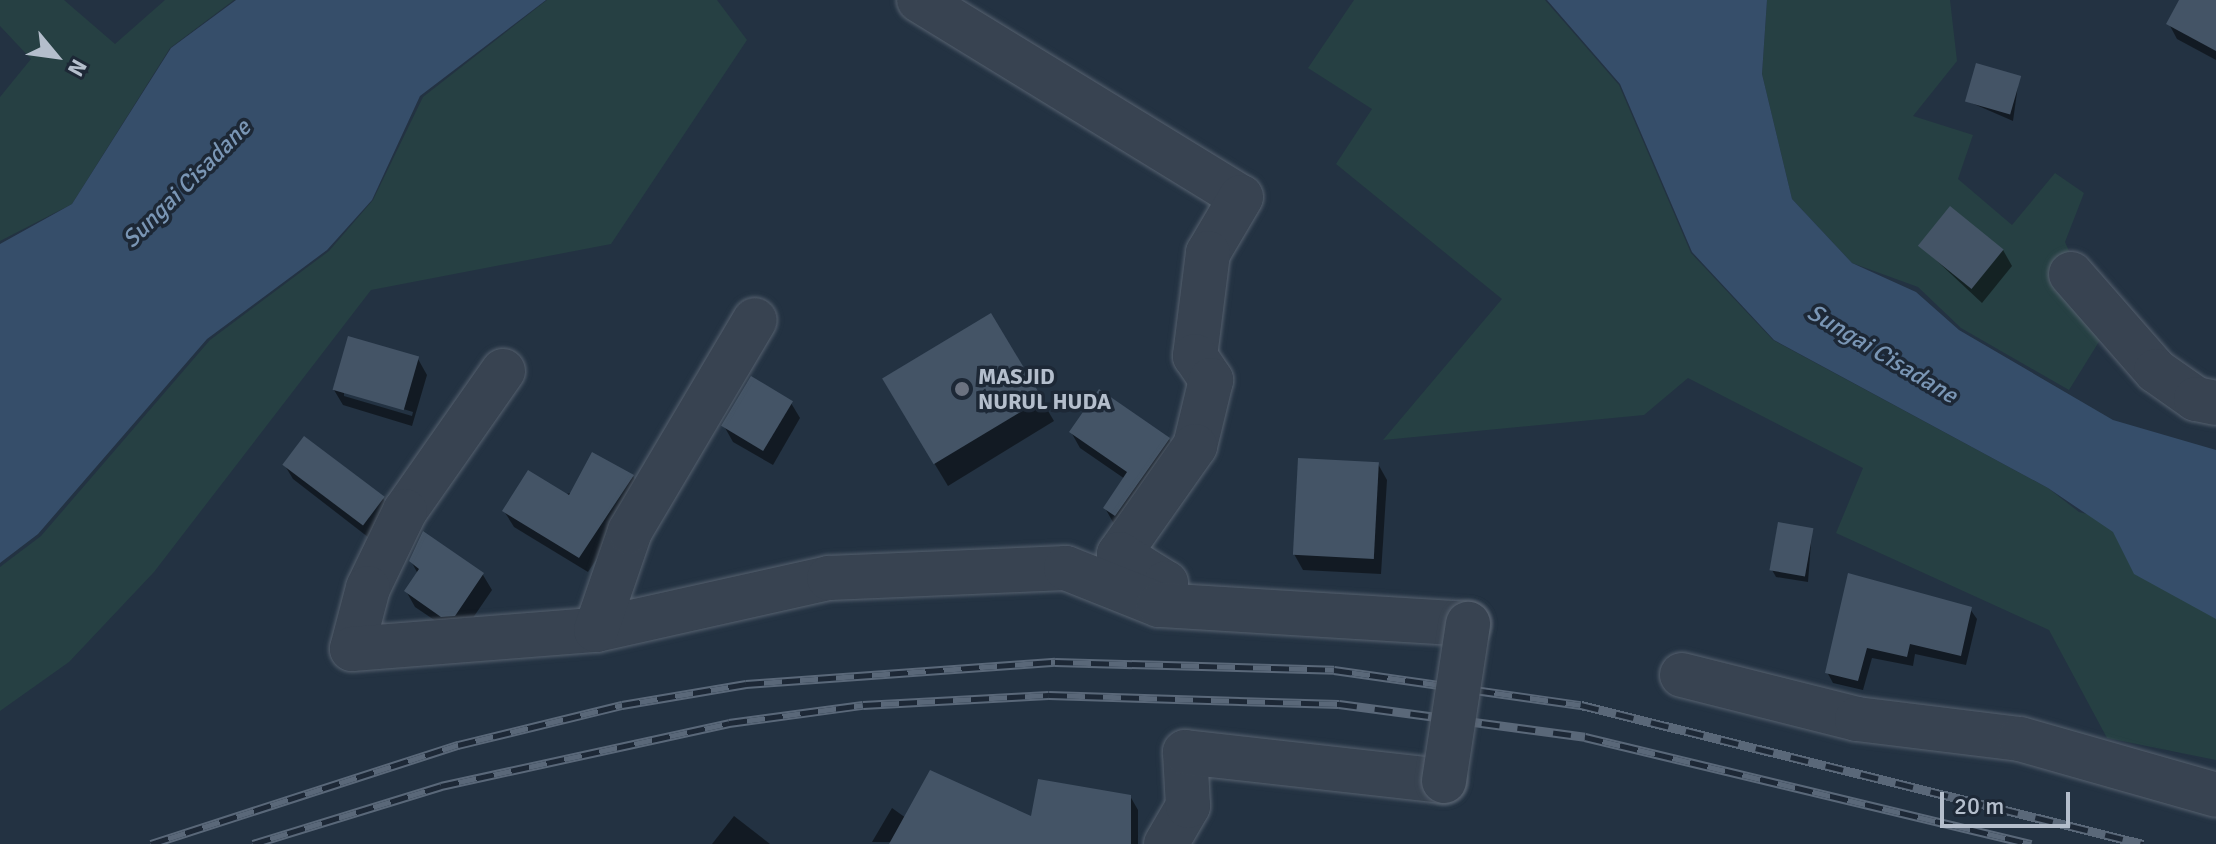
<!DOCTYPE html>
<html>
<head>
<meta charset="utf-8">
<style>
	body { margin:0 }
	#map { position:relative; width:2216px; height:844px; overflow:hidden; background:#233242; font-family:Signika,sans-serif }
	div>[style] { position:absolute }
	.green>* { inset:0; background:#264043 }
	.water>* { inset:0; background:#364e6a }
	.shadow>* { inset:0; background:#0007 }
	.building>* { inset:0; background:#445466; transform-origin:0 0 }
	.roads { filter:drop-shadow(0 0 2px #56616f) drop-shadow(0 0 2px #56616f) }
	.minor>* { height:44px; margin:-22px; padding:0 22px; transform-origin:22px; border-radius:22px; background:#384351 }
	.rail>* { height:9px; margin-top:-4.5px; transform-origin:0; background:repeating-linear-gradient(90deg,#1d2836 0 18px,#5a6879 0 36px); box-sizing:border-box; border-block:2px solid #5a6879 }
	.bridges { filter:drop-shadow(0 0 2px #56616f) drop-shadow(0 0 2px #56616f) }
	.minor-bridge>* { height:44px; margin:-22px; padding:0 22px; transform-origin:22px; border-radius:22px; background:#384351 }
	.dots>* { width:22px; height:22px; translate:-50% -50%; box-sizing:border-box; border:4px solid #1d2836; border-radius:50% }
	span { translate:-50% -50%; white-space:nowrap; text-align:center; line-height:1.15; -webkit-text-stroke:7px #1d2836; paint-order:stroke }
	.poi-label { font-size:22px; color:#b4becc; font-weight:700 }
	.left { translate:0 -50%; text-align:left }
	.water-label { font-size:24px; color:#7a96b5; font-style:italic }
	.north { position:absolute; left:16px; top:16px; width:80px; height:80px; -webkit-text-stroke:6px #1d2836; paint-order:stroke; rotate:119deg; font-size:22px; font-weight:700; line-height:32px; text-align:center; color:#b4becc }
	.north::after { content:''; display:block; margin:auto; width:28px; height:36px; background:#b4becc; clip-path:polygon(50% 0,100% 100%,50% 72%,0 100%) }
	.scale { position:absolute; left:1940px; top:792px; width:130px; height:36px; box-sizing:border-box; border:4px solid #b4becc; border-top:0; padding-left:10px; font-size:24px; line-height:28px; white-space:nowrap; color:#b4becc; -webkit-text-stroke:6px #1d2836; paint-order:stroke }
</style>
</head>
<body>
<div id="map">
	<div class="green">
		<i style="clip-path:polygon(0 0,64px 0,115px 44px,165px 0,234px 0,170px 48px,72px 204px,0 241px,0 97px,31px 59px,0 26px)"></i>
		<i style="clip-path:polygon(547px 0,717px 0,747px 40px,611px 244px,371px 290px,154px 572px,69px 662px,0 711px,0 567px,41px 536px,210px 340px,329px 251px,373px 200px,423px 97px)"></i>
		<i style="clip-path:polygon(1354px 0,1545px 0,1619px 85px,1691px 253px,1773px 340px,2048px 488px,2079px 512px,2216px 546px,2216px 760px,2107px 738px,2049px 630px,1836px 533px,1863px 468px,1688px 378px,1644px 415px,1383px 440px,1502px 299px,1336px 164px,1372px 109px,1308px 68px)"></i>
		<i style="clip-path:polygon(1767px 0,1950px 0,1957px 61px,1913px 116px,1973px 135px,1958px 179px,2012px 225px,2055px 173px,2084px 193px,2065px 242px,2105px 332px,2069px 390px,1961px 328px,1918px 287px,1852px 263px,1792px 199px,1762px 74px)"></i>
	</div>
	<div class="water">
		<i style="clip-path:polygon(236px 0,546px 0,420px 96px,372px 200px,327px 250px,207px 339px,38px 534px,0 563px,0 244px,72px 204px,171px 48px)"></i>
		<i style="clip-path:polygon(1547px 0,1767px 0,1762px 74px,1792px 199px,1852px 263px,1916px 292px,1959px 330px,2113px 420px,2216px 450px,2216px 619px,2134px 574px,2113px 532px,2048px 488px,1774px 340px,1692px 252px,1620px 84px)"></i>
	</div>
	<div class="shadow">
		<i style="clip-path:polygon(2182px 0,2216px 0,2216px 60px,2177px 39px,2169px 24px)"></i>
		<i style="clip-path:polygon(2019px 78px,2013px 121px,1967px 101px)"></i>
		<i style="clip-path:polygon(1921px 246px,2003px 250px,2012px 266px,1982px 303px)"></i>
		<i style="clip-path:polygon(evenodd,418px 359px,427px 375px,412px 426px,343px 405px,334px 390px,418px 359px,344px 391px,413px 412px,412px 416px,344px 396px,344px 391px)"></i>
		<i style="clip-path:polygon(884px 380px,1041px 399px,1054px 421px,948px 486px)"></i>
		<i style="clip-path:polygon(791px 403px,800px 418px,773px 465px,733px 442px,724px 426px)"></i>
		<i style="clip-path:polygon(1071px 432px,1169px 439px,1178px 455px,1114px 524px,1105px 508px,1125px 479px,1080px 448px)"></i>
		<i style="clip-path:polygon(284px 464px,383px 498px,392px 514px,377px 544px,293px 479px)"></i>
		<i style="clip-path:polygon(1378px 464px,1387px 480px,1381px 574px,1303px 570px,1294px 554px)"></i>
		<i style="clip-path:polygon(633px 476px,642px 492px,588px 572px,514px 527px,504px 511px)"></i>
		<i style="clip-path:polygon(1812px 530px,1808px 582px,1776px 577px,1772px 570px)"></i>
		<i style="clip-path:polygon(411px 561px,483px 575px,492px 590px,464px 631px,452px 632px,415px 607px,406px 591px,418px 574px)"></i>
		<i style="clip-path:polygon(1850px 576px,1970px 609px,1977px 619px,1966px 665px,1915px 654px,1913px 666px,1872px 658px,1863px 690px,1833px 683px,1827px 672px)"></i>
		<i style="clip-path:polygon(1130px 796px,1138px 810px,1138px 844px,872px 842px,892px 808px,906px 818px,1033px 819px)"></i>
		<i style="clip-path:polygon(734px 816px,770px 844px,712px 844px)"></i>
	</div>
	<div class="building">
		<i style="clip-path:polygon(2179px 0,2216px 0,2216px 51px,2166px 24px)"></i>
		<i style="left:1976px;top:63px;width:47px;height:40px;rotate:16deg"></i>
		<i style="left:1950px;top:206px;width:69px;height:51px;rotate:39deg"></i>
		<i style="left:991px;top:313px;width:100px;height:127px;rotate:59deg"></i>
		<i style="left:348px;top:336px;width:74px;height:56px;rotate:16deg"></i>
		<i style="left:751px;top:376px;width:49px;height:58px;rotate:31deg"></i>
		<i style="clip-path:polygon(1099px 389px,1170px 438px,1115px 516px,1103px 508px,1127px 472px,1069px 432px)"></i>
		<i style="left:304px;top:436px;width:101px;height:36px;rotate:37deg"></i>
		<i style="clip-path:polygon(592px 452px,634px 475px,579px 558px,502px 511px,528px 470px,569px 495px)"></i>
		<i style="left:1298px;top:458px;width:81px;height:97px;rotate:3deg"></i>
		<i style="left:1778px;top:522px;width:36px;height:49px;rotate:10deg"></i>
		<i style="clip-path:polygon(423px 531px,484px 573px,455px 616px,441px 617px,404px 591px,419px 569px,409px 561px)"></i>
		<i style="clip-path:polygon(1848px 573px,1972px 607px,1961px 656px,1910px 644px,1907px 657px,1867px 648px,1858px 681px,1825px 673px)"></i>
		<i style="clip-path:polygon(930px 770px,1031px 816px,1038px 779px,1131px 795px,1131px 844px,889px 844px)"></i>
	</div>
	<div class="roads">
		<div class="minor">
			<i style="left:919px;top:0;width:377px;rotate:31.5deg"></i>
			<i style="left:1241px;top:197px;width:65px;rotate:120.5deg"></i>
			<i style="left:1208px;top:253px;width:104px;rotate:97.2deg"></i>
			<i style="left:1195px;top:356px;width:29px;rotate:56deg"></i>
			<i style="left:1211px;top:380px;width:68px;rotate:103.6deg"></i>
			<i style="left:1195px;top:446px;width:132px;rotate:125.1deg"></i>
			<i style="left:1119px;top:554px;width:55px;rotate:31.7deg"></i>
			<i style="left:1166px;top:583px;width:21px;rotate:109deg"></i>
			<i style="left:2071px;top:274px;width:129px;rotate:48.8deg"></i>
			<i style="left:2156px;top:371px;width:49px;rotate:35deg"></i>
			<i style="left:2196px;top:399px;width:20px;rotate:11deg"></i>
			<i style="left:503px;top:371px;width:171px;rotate:125deg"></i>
			<i style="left:405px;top:511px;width:85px;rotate:115.7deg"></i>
			<i style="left:368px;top:588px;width:63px;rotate:104.7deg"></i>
			<i style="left:352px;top:649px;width:245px;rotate:-4.5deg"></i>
			<i style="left:596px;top:630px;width:239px;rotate:-12.6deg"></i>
			<i style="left:829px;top:578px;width:237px;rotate:-2.4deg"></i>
			<i style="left:1066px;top:568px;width:100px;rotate:21.7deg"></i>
			<i style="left:1159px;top:605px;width:310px;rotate:3.5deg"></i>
			<i style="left:596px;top:630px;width:105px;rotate:-71deg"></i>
			<i style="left:630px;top:531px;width:245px;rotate:-59.4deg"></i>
			<i style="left:1682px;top:675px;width:180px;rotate:14.1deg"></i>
			<i style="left:1857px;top:719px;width:164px;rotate:7deg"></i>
			<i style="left:2020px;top:739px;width:204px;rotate:15.9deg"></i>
			<i style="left:1166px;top:844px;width:44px;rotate:-59.9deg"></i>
			<i style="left:1188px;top:806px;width:54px;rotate:-93.2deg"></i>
			<i style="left:1185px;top:752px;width:261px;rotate:6.4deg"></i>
		</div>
	</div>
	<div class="rail">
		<i style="left:151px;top:844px;width:323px;rotate:-17.9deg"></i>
		<i style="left:458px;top:745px;width:169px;rotate:-13.7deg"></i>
		<i style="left:622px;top:705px;width:126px;rotate:-9.6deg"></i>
		<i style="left:746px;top:684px;width:310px;rotate:-4.1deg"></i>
		<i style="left:1055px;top:662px;width:279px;rotate:1.6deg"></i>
		<i style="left:1334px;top:670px;width:249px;rotate:8.1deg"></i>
		<i style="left:1581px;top:705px;width:579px;rotate:13.89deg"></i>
		<i style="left:253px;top:844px;width:197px;rotate:-17.1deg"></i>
		<i style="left:441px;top:786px;width:295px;rotate:-12.3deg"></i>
		<i style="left:729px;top:723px;width:135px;rotate:-7.7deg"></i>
		<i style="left:863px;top:705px;width:186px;rotate:-3.1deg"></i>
		<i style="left:1049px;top:695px;width:290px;rotate:1.8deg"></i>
		<i style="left:1339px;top:704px;width:248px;rotate:7.6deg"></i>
		<i style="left:1585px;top:737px;width:459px;rotate:13.5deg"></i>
	</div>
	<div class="bridges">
		<div class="minor-bridge">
			<i style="left:1444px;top:781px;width:159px;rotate:-81.3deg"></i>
		</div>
	</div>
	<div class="dots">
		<i style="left:962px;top:389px;background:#6b7280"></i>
	</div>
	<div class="poi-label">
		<span class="left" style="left:978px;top:389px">MASJID<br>NURUL HUDA</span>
	</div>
	<div class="water-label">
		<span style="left:187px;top:184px;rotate:-45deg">Sungai Cisadane</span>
		<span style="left:1882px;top:354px;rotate:31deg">Sungai Cisadane</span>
	</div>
	<div class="north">N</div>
	<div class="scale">20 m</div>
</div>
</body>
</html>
